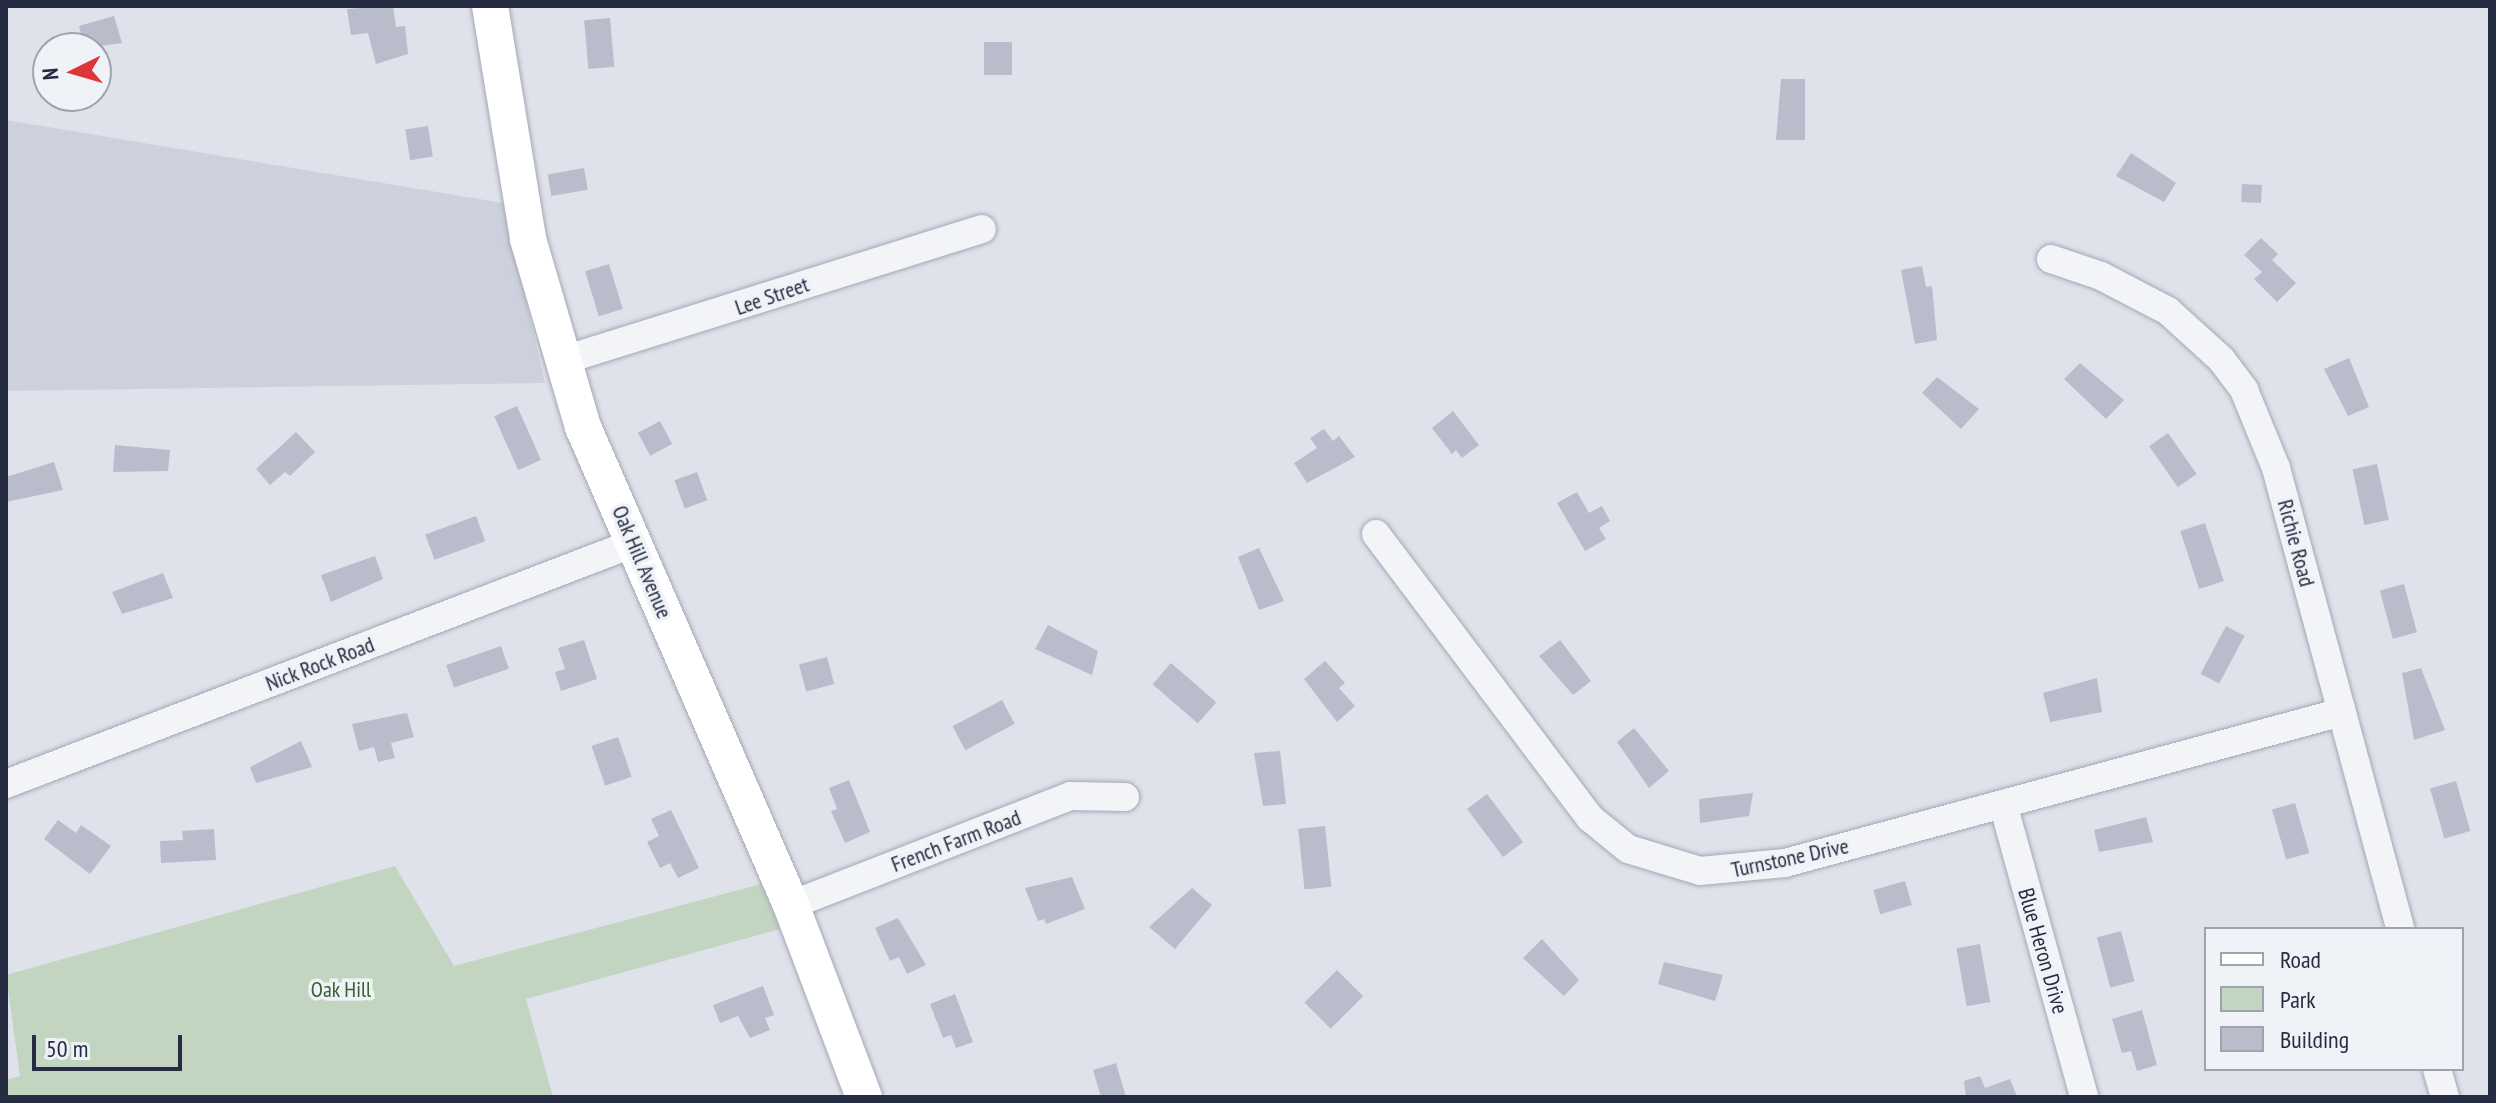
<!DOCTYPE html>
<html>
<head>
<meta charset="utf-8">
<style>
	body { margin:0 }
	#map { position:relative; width:2496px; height:1103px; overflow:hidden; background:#dfe2ea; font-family:"PT Sans Narrow",sans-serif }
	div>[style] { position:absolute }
	.built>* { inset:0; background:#cdd1dd }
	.green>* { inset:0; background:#c2d5c0 }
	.building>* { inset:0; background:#b9bdcb; transform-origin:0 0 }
	.roads { filter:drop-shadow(0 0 2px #a4a8b5) drop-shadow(0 0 2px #a4a8b5) }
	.minor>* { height:28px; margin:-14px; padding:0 14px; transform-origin:14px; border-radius:14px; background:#f3f4f8 }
	.major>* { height:36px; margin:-18px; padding:0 18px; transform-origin:18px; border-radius:18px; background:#fff }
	span { translate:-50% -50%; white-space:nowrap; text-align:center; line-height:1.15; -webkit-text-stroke:7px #eff2f7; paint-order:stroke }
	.street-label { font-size:22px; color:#262d43 }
	.park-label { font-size:22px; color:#346132 }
	.frame { position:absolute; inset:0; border:8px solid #262d43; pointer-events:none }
	.legend { position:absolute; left:2204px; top:927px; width:260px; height:144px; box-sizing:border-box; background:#eff2f7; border:2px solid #9fa3af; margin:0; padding:10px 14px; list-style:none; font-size:24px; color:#262d43 }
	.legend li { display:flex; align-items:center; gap:16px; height:40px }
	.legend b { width:40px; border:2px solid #9fa3af }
	.north { position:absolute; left:32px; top:32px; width:80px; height:80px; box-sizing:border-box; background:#eff2f7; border:2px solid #9fa3af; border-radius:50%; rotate:265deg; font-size:22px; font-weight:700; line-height:32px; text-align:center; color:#262d43 }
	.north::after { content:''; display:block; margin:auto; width:28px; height:36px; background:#dd3639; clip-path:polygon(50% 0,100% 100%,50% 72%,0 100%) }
	.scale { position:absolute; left:32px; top:1035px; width:150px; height:36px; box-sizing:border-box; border:4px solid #262d43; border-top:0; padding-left:10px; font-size:24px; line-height:28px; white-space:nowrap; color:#262d43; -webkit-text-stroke:6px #eff2f7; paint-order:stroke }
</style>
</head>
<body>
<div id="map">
	<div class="built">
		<i style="clip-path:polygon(6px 120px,503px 203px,545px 383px,6px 391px)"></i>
	</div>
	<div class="green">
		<i style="clip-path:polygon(395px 866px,454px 966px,761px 884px,780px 929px,526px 999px,553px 1097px,6px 1097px,6px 1080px,20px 1076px,6px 975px)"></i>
	</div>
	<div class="building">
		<i style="clip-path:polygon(393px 6px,396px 27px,405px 26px,408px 54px,376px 64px,368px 33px,351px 35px,347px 9px)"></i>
		<i style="clip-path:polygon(114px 16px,122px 43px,85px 48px,79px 26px)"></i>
		<i style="left:610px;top:18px;width:49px;height:26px;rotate:85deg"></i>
		<i style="left:984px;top:42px;width:28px;height:33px"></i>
		<i style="clip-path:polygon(1781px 79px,1805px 79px,1805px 140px,1776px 140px)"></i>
		<i style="left:428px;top:126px;width:31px;height:23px;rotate:81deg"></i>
		<i style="clip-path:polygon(2131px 153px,2176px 183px,2164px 202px,2116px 176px)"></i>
		<i style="left:584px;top:168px;width:22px;height:37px;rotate:80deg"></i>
		<i style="left:2242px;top:184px;width:20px;height:18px;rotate:3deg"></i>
		<i style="clip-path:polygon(2261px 238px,2278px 254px,2272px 260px,2296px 283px,2277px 302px,2254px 279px,2262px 272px,2244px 255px)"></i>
		<i style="left:609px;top:264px;width:47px;height:25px;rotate:73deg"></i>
		<i style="clip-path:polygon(1922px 266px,1926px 287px,1932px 286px,1937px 340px,1915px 344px,1901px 270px)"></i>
		<i style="clip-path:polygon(2349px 358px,2369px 407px,2348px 416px,2324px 369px)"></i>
		<i style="clip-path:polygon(2080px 363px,2124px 400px,2106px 419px,2064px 379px)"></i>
		<i style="clip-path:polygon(1937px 377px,1979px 409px,1961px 429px,1922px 393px)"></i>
		<i style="left:517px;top:406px;width:59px;height:25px;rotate:66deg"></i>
		<i style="clip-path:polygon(1453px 411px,1479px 445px,1462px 458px,1456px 450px,1452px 454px,1432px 428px)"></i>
		<i style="left:660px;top:421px;width:26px;height:25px;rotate:62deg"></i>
		<i style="clip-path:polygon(1324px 429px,1333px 441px,1339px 436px,1355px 457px,1307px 483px,1294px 463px,1317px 448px,1310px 438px)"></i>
		<i style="clip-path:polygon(296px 432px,315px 452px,290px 476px,285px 472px,270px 485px,256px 469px)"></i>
		<i style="left:2168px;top:433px;width:50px;height:23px;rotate:55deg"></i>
		<i style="clip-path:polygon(115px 445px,170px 450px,168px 471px,113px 472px)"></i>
		<i style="clip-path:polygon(54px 462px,63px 490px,6px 502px,6px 477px)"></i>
		<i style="left:2377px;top:464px;width:57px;height:25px;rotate:78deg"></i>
		<i style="left:697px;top:472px;width:30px;height:24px;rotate:70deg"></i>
		<i style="clip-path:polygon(1577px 492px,1589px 513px,1602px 506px,1610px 521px,1599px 528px,1606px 539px,1585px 551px,1557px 503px)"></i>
		<i style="left:476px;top:516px;width:27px;height:54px;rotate:70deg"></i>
		<i style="left:2205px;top:523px;width:61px;height:26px;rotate:72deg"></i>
		<i style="clip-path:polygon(1259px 548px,1284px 601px,1259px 610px,1238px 557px)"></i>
		<i style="clip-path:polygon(375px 556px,383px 579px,331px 602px,321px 575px)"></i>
		<i style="clip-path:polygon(163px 573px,173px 598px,122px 614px,112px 592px)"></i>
		<i style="left:2404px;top:584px;width:50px;height:25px;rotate:75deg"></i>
		<i style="clip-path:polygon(1048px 625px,1098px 651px,1092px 675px,1035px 649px)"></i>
		<i style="left:2226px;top:626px;width:21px;height:54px;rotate:28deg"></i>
		<i style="clip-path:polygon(584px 640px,597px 679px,561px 691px,555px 672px,565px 669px,558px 648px)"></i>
		<i style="clip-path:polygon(1560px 640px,1591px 681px,1573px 695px,1539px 656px)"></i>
		<i style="left:501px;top:646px;width:24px;height:58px;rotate:71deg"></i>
		<i style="left:827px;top:657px;width:28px;height:29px;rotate:75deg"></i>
		<i style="clip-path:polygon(1325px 661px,1345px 683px,1339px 688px,1355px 706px,1337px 722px,1304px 679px)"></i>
		<i style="left:1171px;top:663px;width:60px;height:28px;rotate:41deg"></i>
		<i style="clip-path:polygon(2421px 668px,2445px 730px,2414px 740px,2402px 673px)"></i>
		<i style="clip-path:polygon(2097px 678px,2102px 712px,2050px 722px,2043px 693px)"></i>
		<i style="left:1002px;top:700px;width:27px;height:56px;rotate:62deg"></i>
		<i style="clip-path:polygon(407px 713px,414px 737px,391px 743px,395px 758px,378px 762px,374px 747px,359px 751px,352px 724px)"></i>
		<i style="clip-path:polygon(1634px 728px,1669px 771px,1649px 788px,1617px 742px)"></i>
		<i style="left:618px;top:737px;width:42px;height:28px;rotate:71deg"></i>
		<i style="clip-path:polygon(301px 741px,312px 767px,256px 783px,250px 767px)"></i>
		<i style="clip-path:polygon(1280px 751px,1286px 804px,1263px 806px,1254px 753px)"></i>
		<i style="clip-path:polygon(849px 780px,870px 832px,845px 843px,831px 811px,837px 809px,829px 788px)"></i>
		<i style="left:2456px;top:781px;width:52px;height:27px;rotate:74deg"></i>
		<i style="clip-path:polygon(1753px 793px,1749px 816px,1700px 823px,1699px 799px)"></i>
		<i style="left:1487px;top:794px;width:60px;height:25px;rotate:53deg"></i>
		<i style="left:2295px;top:803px;width:52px;height:24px;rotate:74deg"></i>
		<i style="clip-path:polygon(671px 810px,699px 868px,678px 878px,670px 863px,660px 868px,647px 842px,659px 836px,651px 819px)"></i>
		<i style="clip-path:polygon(2146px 817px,2153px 842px,2099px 852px,2094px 830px)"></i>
		<i style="clip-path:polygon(58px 820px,76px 833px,81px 825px,111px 846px,90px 874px,44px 839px)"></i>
		<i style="left:1325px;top:826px;width:61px;height:27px;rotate:84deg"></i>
		<i style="clip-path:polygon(214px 829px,216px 860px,161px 863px,160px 841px,183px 840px,182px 831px)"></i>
		<i style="clip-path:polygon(1072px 877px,1085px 909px,1046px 924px,1044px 919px,1038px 921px,1025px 888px)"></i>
		<i style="left:1905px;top:881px;width:25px;height:33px;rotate:74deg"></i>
		<i style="clip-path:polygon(1192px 888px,1212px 905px,1175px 949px,1149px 927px)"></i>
		<i style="clip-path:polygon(898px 918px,926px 965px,907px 974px,899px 957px,890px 961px,875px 928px)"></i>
		<i style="left:2121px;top:931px;width:52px;height:25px;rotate:75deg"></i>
		<i style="clip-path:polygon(1542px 939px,1579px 980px,1564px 996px,1523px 958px)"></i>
		<i style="left:1980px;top:944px;width:59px;height:24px;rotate:80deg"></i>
		<i style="clip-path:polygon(1664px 962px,1723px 975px,1715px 1001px,1658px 984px)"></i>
		<i style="left:1337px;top:970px;width:37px;height:46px;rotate:45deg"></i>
		<i style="clip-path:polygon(763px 986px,774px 1015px,765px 1018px,770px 1030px,750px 1038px,738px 1016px,720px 1023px,713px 1005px)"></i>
		<i style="clip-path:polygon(955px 994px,973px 1042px,956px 1048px,951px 1035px,943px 1038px,930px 1004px)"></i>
		<i style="clip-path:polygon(2142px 1010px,2157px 1065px,2137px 1071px,2131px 1051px,2122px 1053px,2112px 1019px)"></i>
		<i style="clip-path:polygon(1116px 1063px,1126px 1097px,1101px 1097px,1093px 1070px)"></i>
		<i style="clip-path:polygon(1980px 1076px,1985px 1088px,2010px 1079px,2017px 1097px,1966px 1097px,1964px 1081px)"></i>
	</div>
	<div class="roads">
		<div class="minor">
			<i style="left:2051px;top:259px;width:53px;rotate:18.8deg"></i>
			<i style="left:2101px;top:276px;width:76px;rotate:27.6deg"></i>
			<i style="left:2168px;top:311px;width:72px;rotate:42.2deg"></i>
			<i style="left:2221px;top:359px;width:39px;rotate:53deg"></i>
			<i style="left:2244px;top:390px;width:84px;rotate:67.7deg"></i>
			<i style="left:2276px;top:468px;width:477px;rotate:74.9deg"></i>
			<i style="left:561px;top:361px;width:441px;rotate:-17.4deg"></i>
			<i style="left:1376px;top:534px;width:356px;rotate:53deg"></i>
			<i style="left:1590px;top:818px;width:49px;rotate:39.2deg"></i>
			<i style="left:1628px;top:849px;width:75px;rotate:17deg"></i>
			<i style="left:1700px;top:871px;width:85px;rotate:-5.4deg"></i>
			<i style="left:1785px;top:863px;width:577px;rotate:-15.17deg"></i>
			<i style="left:6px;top:784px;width:673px;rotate:-20.99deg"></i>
			<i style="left:2003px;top:804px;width:304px;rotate:74.5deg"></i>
			<i style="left:791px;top:905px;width:300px;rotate:-21.3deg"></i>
			<i style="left:1070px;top:796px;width:55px;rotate:1deg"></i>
			<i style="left:2437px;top:1069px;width:29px;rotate:74deg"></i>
		</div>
		<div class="major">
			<i style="left:490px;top:6px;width:236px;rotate:80.7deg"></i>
			<i style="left:528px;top:239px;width:196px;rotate:73.7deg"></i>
			<i style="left:583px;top:427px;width:521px;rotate:66.48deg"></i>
			<i style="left:791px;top:905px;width:205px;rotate:69.2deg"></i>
		</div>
	</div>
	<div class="street-label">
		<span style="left:772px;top:296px;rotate:-19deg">Lee Street</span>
		<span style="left:2296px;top:543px;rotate:75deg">Richie Road</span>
		<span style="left:642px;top:562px;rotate:67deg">Oak Hill Avenue</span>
		<span style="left:320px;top:664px;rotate:-21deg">Nick Rock Road</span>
		<span style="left:956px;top:841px;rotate:-21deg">French Farm Road</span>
		<span style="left:1790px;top:858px;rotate:-12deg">Turnstone Drive</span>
		<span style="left:2043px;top:951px;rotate:74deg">Blue Heron Drive</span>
	</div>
	<div class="park-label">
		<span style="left:341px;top:990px">Oak Hill</span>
	</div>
	<div class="frame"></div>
	<ul class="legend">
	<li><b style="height:10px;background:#fff"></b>Road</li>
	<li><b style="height:22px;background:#c2d5c0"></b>Park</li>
	<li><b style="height:22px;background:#b9bdcb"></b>Building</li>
	</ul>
	<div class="north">N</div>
	<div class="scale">50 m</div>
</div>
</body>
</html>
